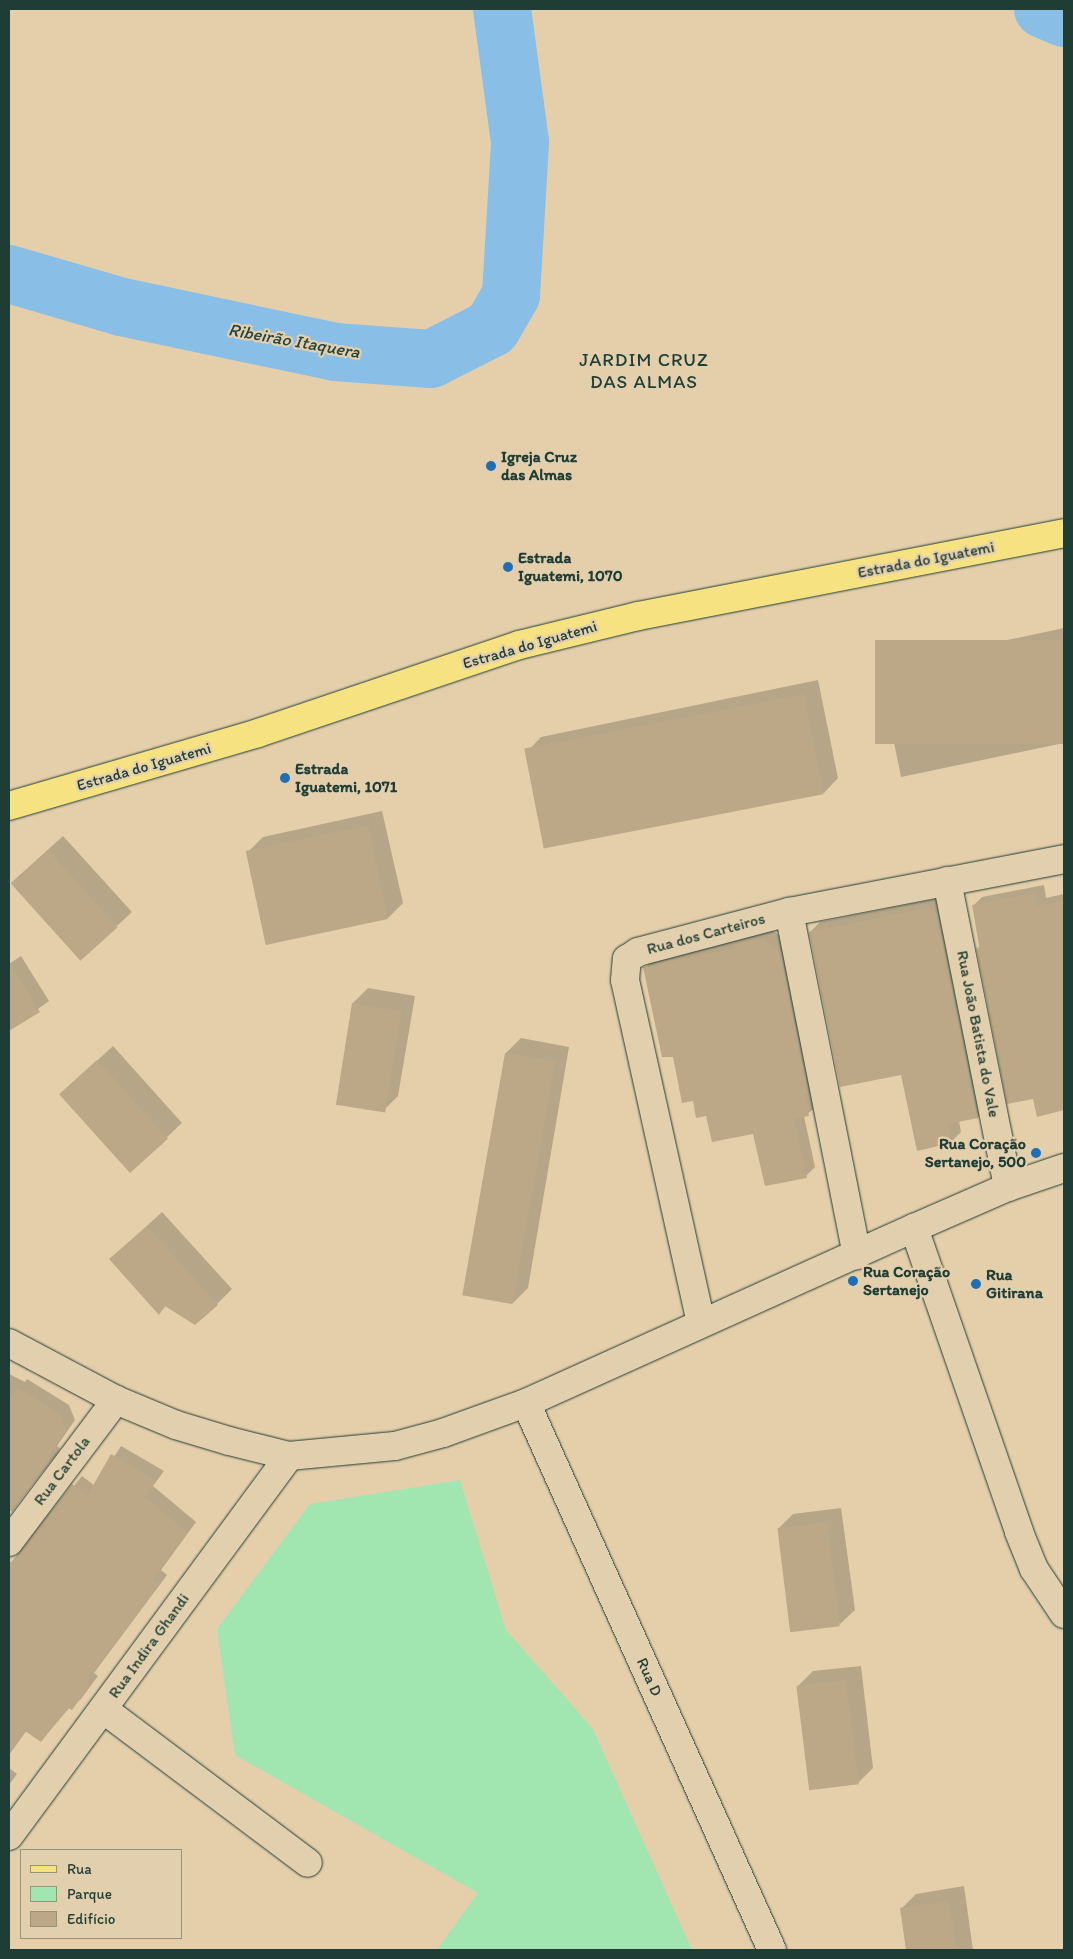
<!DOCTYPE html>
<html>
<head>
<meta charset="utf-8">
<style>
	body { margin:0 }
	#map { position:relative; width:1073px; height:1959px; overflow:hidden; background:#e5cfab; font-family:Itim,sans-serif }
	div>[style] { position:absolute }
	.green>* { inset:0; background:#a1e5b1 }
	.shadow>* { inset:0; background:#0003 }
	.river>* { height:58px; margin:-29px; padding:0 29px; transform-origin:29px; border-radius:29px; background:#89bfe6 }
	.building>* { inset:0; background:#bca886; transform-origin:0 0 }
	.roads { filter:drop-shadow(0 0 1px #1f3d34) drop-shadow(0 0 1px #1f3d34) }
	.minor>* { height:28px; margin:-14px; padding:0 14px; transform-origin:14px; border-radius:14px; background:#e2cfad }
	.major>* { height:28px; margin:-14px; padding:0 14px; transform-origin:14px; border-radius:14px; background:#f7e281 }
	.dots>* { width:14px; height:14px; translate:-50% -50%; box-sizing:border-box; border:2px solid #e2cfad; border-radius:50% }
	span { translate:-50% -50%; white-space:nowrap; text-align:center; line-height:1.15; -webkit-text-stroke:4.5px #e2cfad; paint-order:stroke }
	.poi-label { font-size:16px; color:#1f3d34; font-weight:700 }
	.left { translate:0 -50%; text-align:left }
	.right { translate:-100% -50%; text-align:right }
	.street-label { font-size:16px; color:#1f3d34 }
	.water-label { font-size:18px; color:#24443d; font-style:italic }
	.quarter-label { font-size:19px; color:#1f3d34; letter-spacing:1px }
	.frame { position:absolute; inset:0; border:10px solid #1f3d34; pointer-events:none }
	.legend { position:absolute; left:20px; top:1849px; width:162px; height:90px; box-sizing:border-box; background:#e2cfad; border:1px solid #94957d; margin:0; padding:6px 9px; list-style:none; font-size:15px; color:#1f3d34 }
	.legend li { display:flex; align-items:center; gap:10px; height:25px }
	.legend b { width:25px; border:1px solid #94957d }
</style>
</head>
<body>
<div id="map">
	<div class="green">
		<i style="clip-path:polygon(460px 1480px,506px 1630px,593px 1729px,692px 1950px,437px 1950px,478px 1893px,235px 1755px,217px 1629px,310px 1504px)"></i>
	</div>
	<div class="shadow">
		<i style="clip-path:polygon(1064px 628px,1064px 743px,901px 777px,881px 678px,895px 664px)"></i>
		<i style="clip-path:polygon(818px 680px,838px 778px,824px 793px,527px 752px,541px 737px)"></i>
		<i style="clip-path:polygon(382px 811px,403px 903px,388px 918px,248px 852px,263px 837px)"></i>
		<i style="clip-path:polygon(63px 836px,132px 912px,117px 926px,11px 883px)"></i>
		<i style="clip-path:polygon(1044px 885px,1046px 898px,1064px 894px,1064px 1109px,1038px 1115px,1033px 1097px,1008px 1103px,978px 948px,980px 945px,973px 906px,982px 897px)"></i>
		<i style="clip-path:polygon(940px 898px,987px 1107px,978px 1117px,959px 1121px,961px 1132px,951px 1142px,902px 1074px,810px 932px,820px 922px)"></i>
		<i style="clip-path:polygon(772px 930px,790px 943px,818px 1106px,804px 1116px,815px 1167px,806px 1176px,754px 1133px,707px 1115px,694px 1100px,674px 1055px,645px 968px,654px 958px,740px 940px,746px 935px)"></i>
		<i style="clip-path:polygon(21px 956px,49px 1001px,10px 1029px,9px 964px)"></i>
		<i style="clip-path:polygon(368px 988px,415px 996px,398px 1096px,383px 1111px,353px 1003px)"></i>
		<i style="clip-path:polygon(521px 1038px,569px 1047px,528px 1288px,513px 1303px,506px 1053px)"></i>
		<i style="clip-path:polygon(113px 1046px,182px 1123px,131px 1171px,76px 1080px)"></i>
		<i style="clip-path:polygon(162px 1212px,232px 1289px,217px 1304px,167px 1305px,159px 1313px,126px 1245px)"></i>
		<i style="clip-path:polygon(9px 1374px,25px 1382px,27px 1379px,69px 1405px,75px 1420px,57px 1446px,60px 1448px,56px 1455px,12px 1510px,9px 1508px)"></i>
		<i style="clip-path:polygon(121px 1446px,164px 1471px,153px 1486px,196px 1522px,161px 1570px,167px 1575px,94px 1673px,98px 1676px,81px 1699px,70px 1707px,41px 1741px,27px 1730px,9px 1755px,9px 1561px,12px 1563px,82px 1476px,95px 1486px)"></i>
		<i style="clip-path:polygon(841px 1508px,855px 1610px,840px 1624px,778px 1529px,793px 1514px)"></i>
		<i style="clip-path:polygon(861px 1666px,873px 1768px,858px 1783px,798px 1686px,813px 1671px)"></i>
		<i style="clip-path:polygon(9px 1768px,17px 1774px,9px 1785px)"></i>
		<i style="clip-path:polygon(964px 1886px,973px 1950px,907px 1950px,901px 1909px,916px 1894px)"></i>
	</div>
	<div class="river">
		<i style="left:1043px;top:9px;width:23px;rotate:23deg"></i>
		<i style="left:9px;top:274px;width:118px;rotate:16.3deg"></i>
		<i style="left:122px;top:307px;width:218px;rotate:11.9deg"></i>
		<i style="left:335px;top:352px;width:96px;rotate:4.2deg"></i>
		<i style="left:431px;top:359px;width:68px;rotate:-26.9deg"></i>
		<i style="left:492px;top:328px;width:38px;rotate:-60deg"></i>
		<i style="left:511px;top:295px;width:153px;rotate:-86.6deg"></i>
		<i style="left:520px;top:142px;width:134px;rotate:-97.7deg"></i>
	</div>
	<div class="building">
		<i style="left:1064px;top:640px;width:104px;height:189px;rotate:90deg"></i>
		<i style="left:804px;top:694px;width:102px;height:285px;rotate:79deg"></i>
		<i style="left:368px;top:825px;width:96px;height:125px;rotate:78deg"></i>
		<i style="left:48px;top:850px;width:104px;height:50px;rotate:48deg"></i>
		<i style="clip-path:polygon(1035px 893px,1037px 906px,1064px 900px,1064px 1110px,1037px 1117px,1033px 1099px,1007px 1104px,976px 947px,980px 951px,972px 905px)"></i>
		<i style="clip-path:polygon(929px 907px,938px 914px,978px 1118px,948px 1124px,952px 1143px,917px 1151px,901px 1075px,840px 1087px,809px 932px)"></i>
		<i style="clip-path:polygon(762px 939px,781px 953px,809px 1093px,805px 1094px,809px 1116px,794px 1119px,807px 1178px,765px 1186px,753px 1134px,712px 1142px,706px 1116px,696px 1118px,693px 1101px,682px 1103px,673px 1057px,662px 1057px,643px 967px,735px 948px,735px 944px)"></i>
		<i style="clip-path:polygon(9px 961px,40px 1012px,9px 1031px)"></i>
		<i style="left:352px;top:1003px;width:50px;height:103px;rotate:9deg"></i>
		<i style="left:505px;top:1053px;width:51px;height:246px;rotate:10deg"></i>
		<i style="left:97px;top:1060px;width:106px;height:51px;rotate:48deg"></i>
		<i style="clip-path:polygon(147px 1226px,218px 1305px,195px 1325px,165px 1306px,159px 1315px,109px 1259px)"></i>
		<i style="clip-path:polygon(17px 1388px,60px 1414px,66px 1430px,49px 1456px,51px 1458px,47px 1465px,12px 1512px,9px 1509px,9px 1401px)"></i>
		<i style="clip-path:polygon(111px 1454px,156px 1481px,144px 1496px,187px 1532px,152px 1580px,159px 1584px,86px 1682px,90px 1685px,72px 1710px,68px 1708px,41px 1742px,25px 1731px,9px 1753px,9px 1565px,72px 1484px,87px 1496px)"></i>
		<i style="left:827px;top:1522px;width:105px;height:50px;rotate:83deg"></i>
		<i style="left:846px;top:1680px;width:105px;height:50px;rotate:83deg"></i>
		<i style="clip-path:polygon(949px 1901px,957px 1950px,906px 1950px,900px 1908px)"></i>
	</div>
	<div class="roads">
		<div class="minor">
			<i style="left:947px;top:881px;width:312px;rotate:78.7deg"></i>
			<i style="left:789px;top:912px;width:350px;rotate:78.8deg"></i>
			<i style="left:914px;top:1228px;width:322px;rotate:70.9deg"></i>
			<i style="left:1019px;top:1532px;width:40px;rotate:68deg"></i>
			<i style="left:1034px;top:1569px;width:54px;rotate:56.3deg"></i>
			<i style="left:701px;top:1323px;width:351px;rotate:-102.5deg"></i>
			<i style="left:625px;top:980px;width:21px;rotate:-85deg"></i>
			<i style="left:627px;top:959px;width:13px;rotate:-32deg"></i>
			<i style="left:638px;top:952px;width:156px;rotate:-14.8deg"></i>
			<i style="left:789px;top:912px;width:280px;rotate:-10.9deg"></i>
			<i style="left:9px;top:1343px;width:121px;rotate:28deg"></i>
			<i style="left:116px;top:1400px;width:65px;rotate:22.6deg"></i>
			<i style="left:176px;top:1425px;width:55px;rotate:16.8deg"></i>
			<i style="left:229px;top:1441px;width:62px;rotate:14deg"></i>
			<i style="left:289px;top:1456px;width:106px;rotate:-5.4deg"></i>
			<i style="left:395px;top:1446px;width:50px;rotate:-15.2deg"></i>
			<i style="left:443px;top:1433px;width:88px;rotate:-19.9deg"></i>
			<i style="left:526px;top:1403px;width:426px;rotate:-24.3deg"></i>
			<i style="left:914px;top:1228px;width:103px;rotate:-23.6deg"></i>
			<i style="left:1008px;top:1187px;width:59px;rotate:-18.7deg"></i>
			<i style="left:526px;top:1403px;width:600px;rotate:65.79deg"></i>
			<i style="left:9px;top:1542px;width:178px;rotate:-53deg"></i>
			<i style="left:103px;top:1709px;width:256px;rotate:36.9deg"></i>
			<i style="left:9px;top:1836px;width:472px;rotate:-53.6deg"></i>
		</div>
		<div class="major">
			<i style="left:9px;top:806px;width:259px;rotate:-16.3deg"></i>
			<i style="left:258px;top:733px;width:275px;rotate:-18.6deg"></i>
			<i style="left:519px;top:645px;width:122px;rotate:-13.7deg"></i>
			<i style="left:638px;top:616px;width:434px;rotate:-11deg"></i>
		</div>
	</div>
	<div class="dots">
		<i style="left:491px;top:466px;background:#1f6fb2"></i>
		<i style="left:508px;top:567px;background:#1f6fb2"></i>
		<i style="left:285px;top:778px;background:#1f6fb2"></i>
		<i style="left:1036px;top:1153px;background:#1f6fb2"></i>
		<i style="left:853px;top:1281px;background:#1f6fb2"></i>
		<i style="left:976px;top:1284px;background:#1f6fb2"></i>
	</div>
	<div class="poi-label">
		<span class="left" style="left:501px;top:466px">Igreja Cruz<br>das Almas</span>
		<span class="left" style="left:518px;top:567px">Estrada<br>Iguatemi, 1070</span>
		<span class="left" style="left:295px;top:778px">Estrada<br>Iguatemi, 1071</span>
		<span class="right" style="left:1026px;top:1153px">Rua Coração<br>Sertanejo, 500</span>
		<span class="left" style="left:863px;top:1281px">Rua Coração<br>Sertanejo</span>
		<span class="left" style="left:986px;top:1284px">Rua<br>Gitirana</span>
	</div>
	<div class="street-label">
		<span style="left:926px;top:560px;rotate:-11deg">Estrada do Iguatemi</span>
		<span style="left:530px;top:645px;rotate:-16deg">Estrada do Iguatemi</span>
		<span style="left:144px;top:767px;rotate:-16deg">Estrada do Iguatemi</span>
		<span style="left:706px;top:934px;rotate:-15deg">Rua dos Carteiros</span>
		<span style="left:978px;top:1034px;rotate:79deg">Rua João Batista do Vale</span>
		<span style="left:62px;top:1471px;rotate:-53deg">Rua Cartola</span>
		<span style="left:149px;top:1646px;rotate:-54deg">Rua Indira Ghandi</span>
		<span style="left:649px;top:1677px;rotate:66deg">Rua D</span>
	</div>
	<div class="water-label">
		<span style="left:294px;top:341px;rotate:10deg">Ribeirão Itaquera</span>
	</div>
	<div class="quarter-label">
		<span style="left:644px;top:371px">JARDIM CRUZ<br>DAS ALMAS</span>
	</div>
	<div class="frame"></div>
	<ul class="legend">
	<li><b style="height:6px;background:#f7e281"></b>Rua</li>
	<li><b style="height:14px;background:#a1e5b1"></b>Parque</li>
	<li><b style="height:14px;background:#bca886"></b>Edifício</li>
	</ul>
</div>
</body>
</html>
